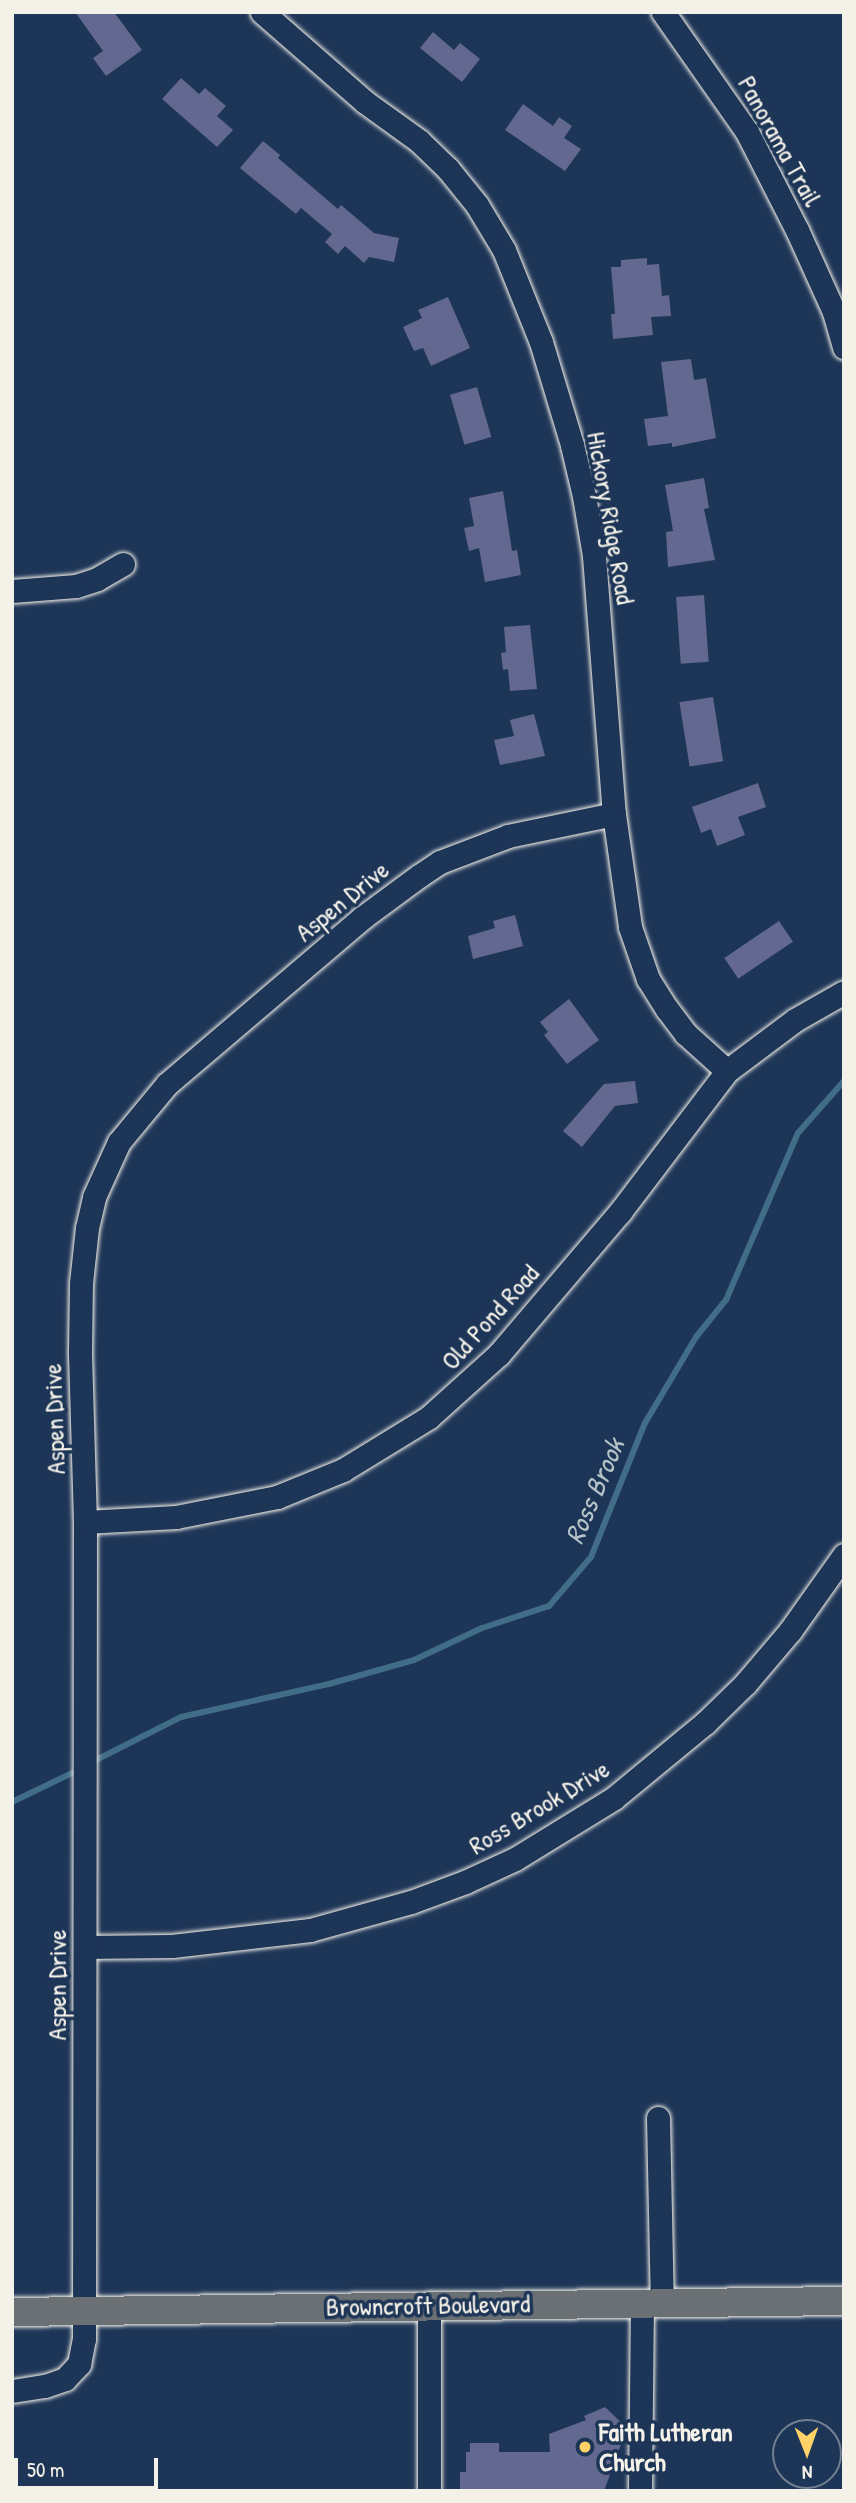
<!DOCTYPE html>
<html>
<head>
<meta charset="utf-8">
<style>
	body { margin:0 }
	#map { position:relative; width:856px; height:2503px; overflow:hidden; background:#1d3557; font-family:"Patrick Hand",sans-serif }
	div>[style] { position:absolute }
	.stream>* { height:6px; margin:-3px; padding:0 3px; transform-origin:3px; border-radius:3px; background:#426d88 }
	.building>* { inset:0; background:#62688f; transform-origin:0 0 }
	.roads { filter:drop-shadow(0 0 2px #f4f1e8) drop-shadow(0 0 2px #f4f1e8) }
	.minor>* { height:23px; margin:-11.5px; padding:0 11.5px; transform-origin:11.5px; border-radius:11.5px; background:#1d3557 }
	.major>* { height:28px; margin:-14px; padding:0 14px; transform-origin:14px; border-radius:14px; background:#6a7074 }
	.dots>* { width:19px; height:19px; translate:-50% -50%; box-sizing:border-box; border:4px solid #1d3557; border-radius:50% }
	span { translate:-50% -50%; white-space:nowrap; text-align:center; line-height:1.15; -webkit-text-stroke:7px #1d3557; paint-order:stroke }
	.street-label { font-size:26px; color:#f4f1e8 }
	.poi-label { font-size:26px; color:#f4f1e8; font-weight:700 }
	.left { translate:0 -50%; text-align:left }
	.water-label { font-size:28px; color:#b6c3c6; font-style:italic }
	.frame { position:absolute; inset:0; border:14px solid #f4f1e8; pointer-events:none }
	.north { position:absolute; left:772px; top:2419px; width:70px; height:70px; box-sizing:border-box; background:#1d3557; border:2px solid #738091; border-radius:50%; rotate:179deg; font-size:19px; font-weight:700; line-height:28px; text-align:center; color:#f4f1e8 }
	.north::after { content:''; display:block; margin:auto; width:24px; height:32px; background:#ffd166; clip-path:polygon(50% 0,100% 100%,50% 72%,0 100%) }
	.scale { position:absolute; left:14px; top:2458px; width:144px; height:32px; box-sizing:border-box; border:4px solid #f4f1e8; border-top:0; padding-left:9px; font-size:21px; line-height:24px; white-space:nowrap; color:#f4f1e8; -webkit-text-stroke:5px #1d3557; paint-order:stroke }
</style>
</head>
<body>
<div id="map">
	<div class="stream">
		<i style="left:96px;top:1760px;width:95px;rotate:-26.8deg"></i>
		<i style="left:181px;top:1717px;width:152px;rotate:-12.6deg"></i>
		<i style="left:329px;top:1684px;width:88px;rotate:-15.8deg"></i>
		<i style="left:414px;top:1660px;width:75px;rotate:-25.2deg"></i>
		<i style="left:482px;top:1628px;width:71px;rotate:-18.2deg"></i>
		<i style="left:549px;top:1606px;width:65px;rotate:-49.4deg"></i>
		<i style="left:591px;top:1557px;width:144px;rotate:-68.1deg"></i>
		<i style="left:645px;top:1423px;width:100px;rotate:-59.3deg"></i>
		<i style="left:696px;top:1337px;width:48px;rotate:-51deg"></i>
		<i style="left:726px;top:1300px;width:182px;rotate:-66.7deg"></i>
		<i style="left:798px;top:1133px;width:69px;rotate:-48.5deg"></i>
		<i style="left:12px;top:1802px;width:67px;rotate:-25.8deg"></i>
	</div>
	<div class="building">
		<i style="clip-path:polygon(75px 12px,114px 12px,142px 50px,106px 76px,93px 58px,103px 51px)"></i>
		<i style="clip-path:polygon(433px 32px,454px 50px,460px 43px,480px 59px,462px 82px,420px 48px)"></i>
		<i style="clip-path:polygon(181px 78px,199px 94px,205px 88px,226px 106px,217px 116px,233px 130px,217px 147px,162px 99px)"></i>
		<i style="clip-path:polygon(523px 104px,553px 126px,559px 117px,572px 126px,564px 138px,581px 149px,565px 171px,505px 130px)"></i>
		<i style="clip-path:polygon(263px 141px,280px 155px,278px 158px,338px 209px,341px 205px,374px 233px,399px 238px,394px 262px,369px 257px,364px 263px,345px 246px,338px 254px,325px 242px,332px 234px,301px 208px,296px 214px,240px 168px)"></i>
		<i style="clip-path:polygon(647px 258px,647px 265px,659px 264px,662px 296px,669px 295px,671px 316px,651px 317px,653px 335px,613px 339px,611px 314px,615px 314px,611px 267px,621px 267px,621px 260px)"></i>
		<i style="clip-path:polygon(448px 297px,470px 348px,431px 366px,423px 348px,414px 351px,403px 327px,422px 318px,418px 310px)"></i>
		<i style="clip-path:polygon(691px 359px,694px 380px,706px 378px,716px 438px,672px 447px,672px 443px,648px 446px,644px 419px,668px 416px,661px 362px)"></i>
		<i style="left:477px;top:387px;width:52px;height:28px;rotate:74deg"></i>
		<i style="clip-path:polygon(704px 478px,709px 508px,704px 509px,715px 560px,668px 567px,666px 532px,673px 531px,665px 485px)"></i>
		<i style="clip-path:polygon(503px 491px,512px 551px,517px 550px,521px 575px,485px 582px,479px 548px,469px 551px,464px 528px,474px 526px,469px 498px)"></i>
		<i style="left:704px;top:595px;width:67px;height:28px;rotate:86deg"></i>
		<i style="clip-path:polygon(530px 625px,537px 689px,510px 691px,508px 669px,503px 670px,501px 653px,506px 652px,504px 627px)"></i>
		<i style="left:713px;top:697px;width:65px;height:34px;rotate:81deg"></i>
		<i style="clip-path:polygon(534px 714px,545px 756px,500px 765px,494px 740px,514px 736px,510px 720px)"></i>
		<i style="clip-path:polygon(758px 783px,766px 807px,738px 817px,745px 835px,717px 846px,711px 829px,701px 833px,692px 807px)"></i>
		<i style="clip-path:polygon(515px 915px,523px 946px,473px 959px,468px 936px,495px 928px,493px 921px)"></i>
		<i style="left:779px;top:921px;width:25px;height:66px;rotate:56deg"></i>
		<i style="clip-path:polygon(569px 999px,599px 1040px,567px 1064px,544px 1035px,548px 1032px,540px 1022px)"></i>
		<i style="clip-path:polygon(635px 1081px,638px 1103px,615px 1106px,582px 1147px,563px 1131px,604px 1084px)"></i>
		<i style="clip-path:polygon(605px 2407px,627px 2428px,604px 2491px,460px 2491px,460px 2472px,466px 2472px,466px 2452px,470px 2452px,470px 2443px,499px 2443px,499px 2452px,550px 2452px,549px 2434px,586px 2420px,584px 2416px)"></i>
	</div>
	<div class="roads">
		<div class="minor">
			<i style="left:262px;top:12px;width:137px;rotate:41.1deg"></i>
			<i style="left:365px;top:102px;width:67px;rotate:35.8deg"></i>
			<i style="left:419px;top:141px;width:40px;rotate:44deg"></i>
			<i style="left:448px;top:169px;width:46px;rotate:51.1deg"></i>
			<i style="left:477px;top:205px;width:52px;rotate:59deg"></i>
			<i style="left:504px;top:250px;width:99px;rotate:68.1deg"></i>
			<i style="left:541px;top:342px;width:108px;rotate:73.2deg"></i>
			<i style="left:572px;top:445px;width:52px;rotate:76.8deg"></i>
			<i style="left:584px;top:496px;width:61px;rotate:80.5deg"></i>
			<i style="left:594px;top:556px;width:259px;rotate:85.6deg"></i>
			<i style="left:614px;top:814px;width:114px;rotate:81.9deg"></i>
			<i style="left:630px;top:927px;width:55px;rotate:70.9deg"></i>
			<i style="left:648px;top:979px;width:36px;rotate:58deg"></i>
			<i style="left:667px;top:1009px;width:31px;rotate:53deg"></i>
			<i style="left:686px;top:1034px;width:55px;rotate:42.1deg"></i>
			<i style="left:663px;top:12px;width:146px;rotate:55deg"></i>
			<i style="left:747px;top:132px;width:110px;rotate:63deg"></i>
			<i style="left:797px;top:230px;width:90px;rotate:65.7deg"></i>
			<i style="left:834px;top:312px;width:37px;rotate:74deg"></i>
			<i style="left:12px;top:591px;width:64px;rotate:-4.5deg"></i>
			<i style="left:76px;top:586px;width:22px;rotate:-18deg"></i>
			<i style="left:97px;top:579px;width:30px;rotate:-30deg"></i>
			<i style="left:85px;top:1522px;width:91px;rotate:-3.1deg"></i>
			<i style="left:176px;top:1517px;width:103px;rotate:-11.2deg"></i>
			<i style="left:277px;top:1497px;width:71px;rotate:-22.2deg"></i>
			<i style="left:343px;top:1470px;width:100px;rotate:-31.5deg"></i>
			<i style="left:428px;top:1418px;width:96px;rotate:-42deg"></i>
			<i style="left:499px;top:1354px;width:187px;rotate:-49.6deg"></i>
			<i style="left:620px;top:1212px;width:177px;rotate:-52.8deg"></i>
			<i style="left:727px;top:1071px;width:85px;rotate:-36.9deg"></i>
			<i style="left:795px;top:1020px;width:56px;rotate:-29.7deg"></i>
			<i style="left:85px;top:1947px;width:87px;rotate:-0.7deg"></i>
			<i style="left:172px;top:1946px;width:139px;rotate:-6.6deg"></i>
			<i style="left:310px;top:1930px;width:105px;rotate:-15.5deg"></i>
			<i style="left:411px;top:1902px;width:58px;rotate:-20.3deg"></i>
			<i style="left:465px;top:1882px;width:55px;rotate:-24.7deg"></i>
			<i style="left:515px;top:1859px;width:116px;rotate:-31.6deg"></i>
			<i style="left:614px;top:1798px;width:118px;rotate:-39.5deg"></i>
			<i style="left:705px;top:1723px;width:56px;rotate:-44.3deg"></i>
			<i style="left:745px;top:1684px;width:70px;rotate:-49.7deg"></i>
			<i style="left:790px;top:1631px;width:93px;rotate:-54.6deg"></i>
			<i style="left:658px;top:2118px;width:185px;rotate:88.8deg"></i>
			<i style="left:12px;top:2391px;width:33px;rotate:-9deg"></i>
			<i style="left:45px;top:2386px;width:21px;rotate:-19deg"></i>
			<i style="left:65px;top:2379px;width:21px;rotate:-47deg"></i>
			<i style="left:79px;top:2364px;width:25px;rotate:-79deg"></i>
			<i style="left:84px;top:2339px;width:817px;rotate:-89.93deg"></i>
			<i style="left:85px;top:1522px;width:169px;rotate:-91.7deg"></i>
			<i style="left:80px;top:1353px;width:70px;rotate:-89.2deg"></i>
			<i style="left:81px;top:1283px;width:55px;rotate:-83.8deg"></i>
			<i style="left:87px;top:1228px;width:32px;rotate:-77deg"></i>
			<i style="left:94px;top:1197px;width:60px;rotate:-65.6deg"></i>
			<i style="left:119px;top:1142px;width:75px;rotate:-50.4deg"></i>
			<i style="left:167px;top:1084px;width:256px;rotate:-40.4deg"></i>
			<i style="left:362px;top:918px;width:71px;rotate:-36.4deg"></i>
			<i style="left:419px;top:876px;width:25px;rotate:-34deg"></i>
			<i style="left:440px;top:862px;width:73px;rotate:-20.9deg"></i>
			<i style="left:508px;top:836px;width:108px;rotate:-11.7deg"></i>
			<i style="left:429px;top:2491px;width:186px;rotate:-90deg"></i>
			<i style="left:640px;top:2491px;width:188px;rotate:-89.4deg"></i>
		</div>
		<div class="major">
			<i style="left:12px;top:2312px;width:832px;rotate:-0.76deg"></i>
		</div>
	</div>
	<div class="dots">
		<i style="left:585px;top:2447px;background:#ffd166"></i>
	</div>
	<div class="street-label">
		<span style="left:780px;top:141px;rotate:61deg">Panorama Trail</span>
		<span style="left:611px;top:518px;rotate:80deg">Hickory Ridge Road</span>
		<span style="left:342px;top:901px;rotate:-39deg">Aspen Drive</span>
		<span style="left:490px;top:1317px;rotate:-48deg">Old Pond Road</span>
		<span style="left:54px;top:1419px;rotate:-92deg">Aspen Drive</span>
		<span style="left:539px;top:1807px;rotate:-31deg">Ross Brook Drive</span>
		<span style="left:57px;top:1985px;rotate:-90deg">Aspen Drive</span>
		<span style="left:428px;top:2305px;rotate:-1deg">Browncroft Boulevard</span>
	</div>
	<div class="poi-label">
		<span class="left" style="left:599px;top:2447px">Faith Lutheran<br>Church</span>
	</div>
	<div class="water-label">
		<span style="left:594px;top:1491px;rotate:-67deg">Ross Brook</span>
	</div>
	<div class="frame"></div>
	<div class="north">N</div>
	<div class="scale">50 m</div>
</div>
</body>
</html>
